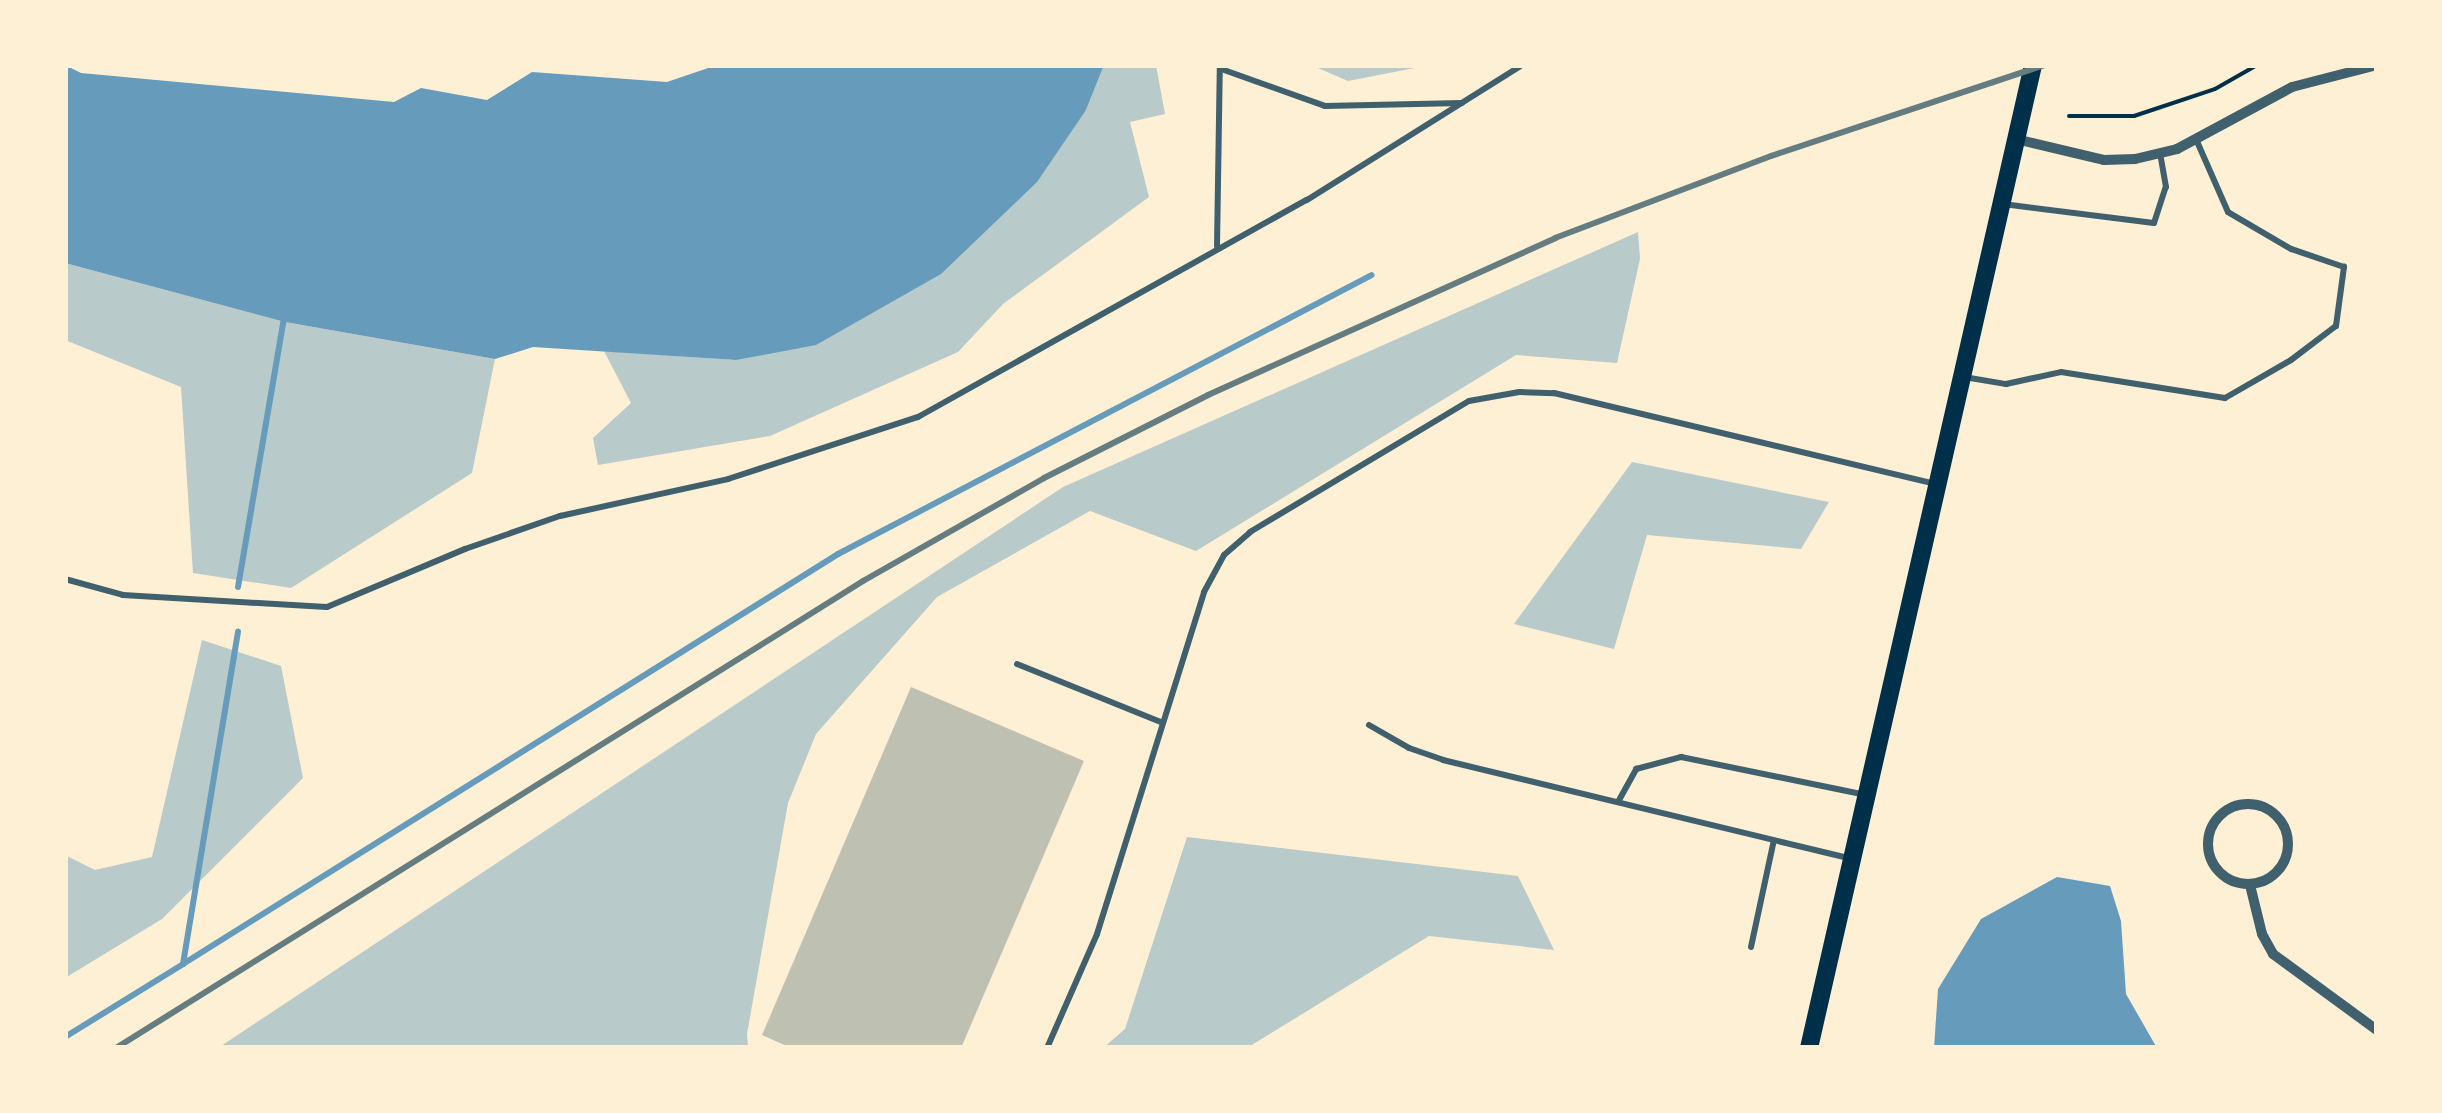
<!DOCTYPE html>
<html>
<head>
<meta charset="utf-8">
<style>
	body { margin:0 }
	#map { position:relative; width:2442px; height:1113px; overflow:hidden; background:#fdf0d5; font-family:"Source Sans 3",sans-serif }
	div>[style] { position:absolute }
	.green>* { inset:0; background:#b9caca }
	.water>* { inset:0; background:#669bbc }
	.stream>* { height:6px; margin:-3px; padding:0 3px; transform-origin:3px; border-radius:3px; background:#669bbc }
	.building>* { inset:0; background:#bec0b2 }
	.path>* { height:4px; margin:-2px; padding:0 2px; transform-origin:2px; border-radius:2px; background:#003049 }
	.service>* { height:6px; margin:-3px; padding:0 3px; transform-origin:3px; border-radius:3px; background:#3f606c }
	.minor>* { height:10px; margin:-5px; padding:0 5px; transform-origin:5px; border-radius:5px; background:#3f606c }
	.minor>.ring { margin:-5px; padding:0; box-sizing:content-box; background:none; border:10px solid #3f606c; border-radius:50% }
	.secondary>* { height:18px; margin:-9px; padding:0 9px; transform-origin:9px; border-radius:9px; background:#003049 }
	.rail>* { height:6px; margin:-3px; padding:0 3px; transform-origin:3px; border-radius:3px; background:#657d81 }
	span { translate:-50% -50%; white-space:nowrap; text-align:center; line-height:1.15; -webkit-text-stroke:9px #fdf0d5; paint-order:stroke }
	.frame { position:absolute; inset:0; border:68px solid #fdf0d5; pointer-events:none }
</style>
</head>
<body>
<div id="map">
	<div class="green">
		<i style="clip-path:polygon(1104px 65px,1156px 65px,1165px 114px,1130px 122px,1149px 197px,1003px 304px,958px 352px,770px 436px,598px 465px,593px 438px,631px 403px,604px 351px,735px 360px,1086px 110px)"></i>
		<i style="clip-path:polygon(1311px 65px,1430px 65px,1348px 81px)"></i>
		<i style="clip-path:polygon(1638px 232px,1640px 259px,1617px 363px,1516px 355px,1196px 551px,1090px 511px,937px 597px,816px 734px,788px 803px,747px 1034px,748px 1048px,218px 1048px,1063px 487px)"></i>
		<i style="clip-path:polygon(65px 263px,285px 322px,495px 359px,472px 473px,291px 588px,193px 573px,181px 387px,65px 340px)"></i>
		<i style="clip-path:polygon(1632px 462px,1829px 502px,1801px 549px,1647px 535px,1614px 649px,1514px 624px)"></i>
		<i style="clip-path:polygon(202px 640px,281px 666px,303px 778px,162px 919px,65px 978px,65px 855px,95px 870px,152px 857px)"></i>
		<i style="clip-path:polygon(1187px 837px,1518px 876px,1554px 950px,1429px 936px,1247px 1048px,1103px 1048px,1125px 1029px)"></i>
	</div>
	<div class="water">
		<i style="clip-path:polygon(65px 65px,81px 73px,394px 102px,421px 88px,487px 100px,532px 72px,667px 82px,717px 65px,1104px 65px,1086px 110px,1037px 182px,941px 274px,816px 345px,736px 360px,533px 347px,495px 359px,285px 322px,65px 263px)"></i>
		<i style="clip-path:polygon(2057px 877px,2110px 886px,2121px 921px,2126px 994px,2157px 1048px,1934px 1048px,1938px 989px,1981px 919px)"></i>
	</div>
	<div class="stream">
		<i style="left:238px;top:587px;width:273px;rotate:-80.3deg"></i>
		<i style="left:183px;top:964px;width:773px;rotate:-32.04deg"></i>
		<i style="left:838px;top:554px;width:602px;rotate:-27.59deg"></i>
		<i style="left:65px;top:1037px;width:139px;rotate:-31.7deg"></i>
		<i style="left:183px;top:964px;width:337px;rotate:-80.6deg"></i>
	</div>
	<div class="building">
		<i style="clip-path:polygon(911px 687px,1084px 761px,961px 1048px,791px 1048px,762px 1035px)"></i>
	</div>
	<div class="path">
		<i style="left:2069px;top:116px;width:65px"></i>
		<i style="left:2134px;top:116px;width:85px;rotate:-18.4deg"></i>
		<i style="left:2215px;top:89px;width:48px;rotate:-29.7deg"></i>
	</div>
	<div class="service">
		<i style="left:1224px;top:70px;width:107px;rotate:19.6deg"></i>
		<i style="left:1325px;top:106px;width:137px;rotate:-1.3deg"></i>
		<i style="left:2003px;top:204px;width:152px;rotate:7.2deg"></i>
		<i style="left:2154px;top:223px;width:38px;rotate:-72deg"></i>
		<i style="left:2166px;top:187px;width:35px;rotate:-100deg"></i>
		<i style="left:1217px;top:246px;width:181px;rotate:-89.1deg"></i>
		<i style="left:1964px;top:377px;width:43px;rotate:9.5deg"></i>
		<i style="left:2006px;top:384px;width:56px;rotate:-12.3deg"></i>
		<i style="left:2061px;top:372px;width:166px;rotate:9deg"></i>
		<i style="left:2225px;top:398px;width:76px;rotate:-29.9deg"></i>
		<i style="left:2291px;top:360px;width:56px;rotate:-37.1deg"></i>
		<i style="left:2336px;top:326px;width:60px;rotate:-82.3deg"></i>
		<i style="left:2344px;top:267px;width:56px;rotate:-161.2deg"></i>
		<i style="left:2291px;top:249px;width:73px;rotate:-149.6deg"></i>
		<i style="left:2228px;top:212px;width:80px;rotate:-113.7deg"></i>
		<i style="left:65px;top:579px;width:60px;rotate:15.4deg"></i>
		<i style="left:123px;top:595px;width:204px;rotate:3.4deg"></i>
		<i style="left:327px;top:607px;width:150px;rotate:-22.8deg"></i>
		<i style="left:465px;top:549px;width:101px;rotate:-19.2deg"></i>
		<i style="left:560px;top:516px;width:172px;rotate:-12.4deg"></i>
		<i style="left:728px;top:479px;width:200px;rotate:-18.1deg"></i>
		<i style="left:918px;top:417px;width:445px;rotate:-29.2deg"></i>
		<i style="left:1307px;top:200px;width:254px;rotate:-32.1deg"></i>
		<i style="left:1017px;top:664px;width:157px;rotate:22deg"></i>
		<i style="left:1369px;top:725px;width:46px;rotate:29.9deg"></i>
		<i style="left:1409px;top:748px;width:36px;rotate:19deg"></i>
		<i style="left:1443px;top:760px;width:420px;rotate:13.6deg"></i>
		<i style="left:1618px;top:802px;width:38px;rotate:-61deg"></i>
		<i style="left:1636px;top:769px;width:47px;rotate:-14.9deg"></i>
		<i style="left:1681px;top:757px;width:189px;rotate:11.6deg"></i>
		<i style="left:1751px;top:947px;width:109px;rotate:-77.9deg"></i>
		<i style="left:1047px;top:1048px;width:124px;rotate:-66.3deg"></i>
		<i style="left:1097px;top:934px;width:358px;rotate:-72.6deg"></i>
		<i style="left:1204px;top:592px;width:42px;rotate:-61.6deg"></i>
		<i style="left:1224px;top:555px;width:35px;rotate:-41deg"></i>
		<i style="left:1250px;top:532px;width:255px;rotate:-30.9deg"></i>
		<i style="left:1469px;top:401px;width:51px;rotate:-10.2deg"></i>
		<i style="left:1519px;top:392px;width:35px;rotate:2deg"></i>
		<i style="left:1554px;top:393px;width:394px;rotate:13.4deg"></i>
	</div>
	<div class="minor">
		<i style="left:2016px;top:139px;width:90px;rotate:13.4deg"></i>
		<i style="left:2104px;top:160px;width:31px;rotate:-2deg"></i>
		<i style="left:2135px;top:159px;width:43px;rotate:-13.4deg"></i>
		<i style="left:2177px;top:149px;width:131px;rotate:-28.3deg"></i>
		<i style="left:2292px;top:87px;width:88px;rotate:-14.5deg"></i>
		<i class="ring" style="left:2208px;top:804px;width:70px;height:70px"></i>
		<i style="left:2250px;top:885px;width:50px;rotate:76.2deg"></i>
		<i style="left:2262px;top:934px;width:23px;rotate:61deg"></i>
		<i style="left:2273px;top:954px;width:129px;rotate:36.2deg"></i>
	</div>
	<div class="secondary">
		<i style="left:1809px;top:1048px;width:1008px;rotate:-77.16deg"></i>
	</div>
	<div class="rail">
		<i style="left:116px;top:1048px;width:881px;rotate:-32.01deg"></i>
		<i style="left:863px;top:581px;width:208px;rotate:-29.6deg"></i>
		<i style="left:1044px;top:478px;width:184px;rotate:-26.8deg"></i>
		<i style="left:1208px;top:395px;width:381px;rotate:-24.3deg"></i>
		<i style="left:1555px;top:238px;width:231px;rotate:-20.8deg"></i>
		<i style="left:1771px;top:156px;width:288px;rotate:-18.4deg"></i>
	</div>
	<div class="frame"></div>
</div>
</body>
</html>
